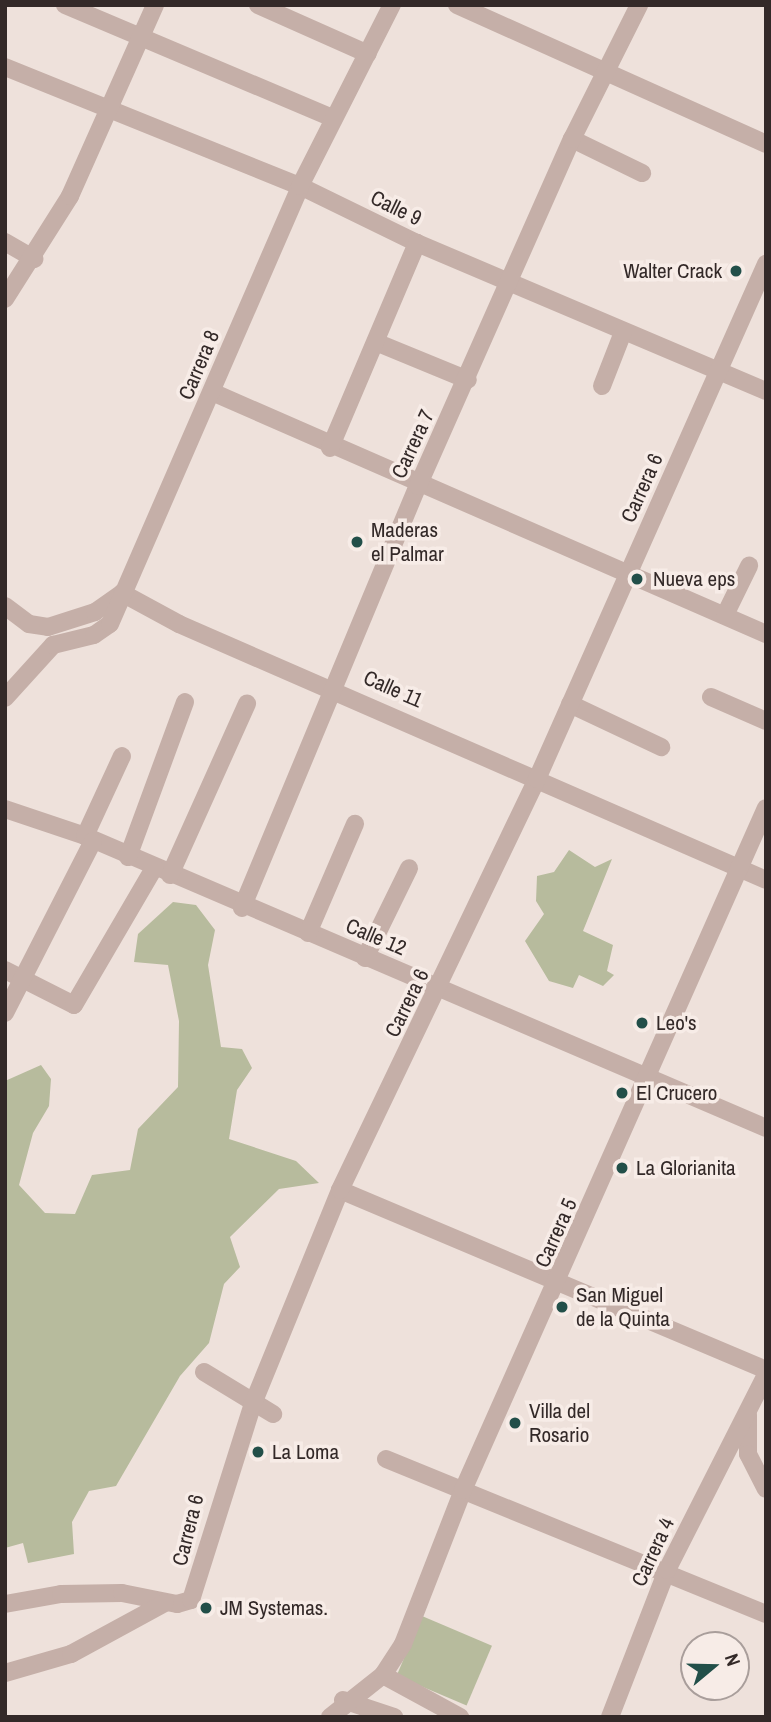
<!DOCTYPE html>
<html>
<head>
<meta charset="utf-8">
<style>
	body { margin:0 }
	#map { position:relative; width:771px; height:1722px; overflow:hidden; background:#eee1db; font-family:"Archivo Narrow",sans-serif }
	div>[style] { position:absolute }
	.green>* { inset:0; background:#b7bb9d; transform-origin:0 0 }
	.minor>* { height:18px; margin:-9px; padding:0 9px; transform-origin:9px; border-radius:9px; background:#c5afa8 }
	.dots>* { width:19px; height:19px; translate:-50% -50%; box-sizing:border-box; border:4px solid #f7ece7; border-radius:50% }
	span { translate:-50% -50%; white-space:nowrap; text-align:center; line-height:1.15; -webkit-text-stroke:7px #f7ece7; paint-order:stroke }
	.street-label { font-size:21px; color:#332928 }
	.poi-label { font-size:21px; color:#332928 }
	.right { translate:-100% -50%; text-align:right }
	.left { translate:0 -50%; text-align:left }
	.frame { position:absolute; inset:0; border:7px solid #332928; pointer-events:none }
	.north { position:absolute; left:680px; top:1631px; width:70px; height:70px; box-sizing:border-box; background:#f7ece7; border:2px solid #a99e9b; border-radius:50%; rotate:71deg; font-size:19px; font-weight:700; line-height:28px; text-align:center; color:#332928 }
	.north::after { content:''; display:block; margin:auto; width:24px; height:32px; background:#224f49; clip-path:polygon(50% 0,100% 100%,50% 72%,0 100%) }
</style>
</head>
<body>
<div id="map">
	<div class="green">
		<i style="clip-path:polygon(569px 850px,595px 867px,612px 859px,583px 931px,613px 945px,607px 971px,614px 975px,603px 986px,579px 975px,573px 988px,549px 981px,525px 941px,544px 914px,536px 901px,537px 876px,554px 872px)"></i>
		<i style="clip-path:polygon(173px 902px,196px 905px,215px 930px,208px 965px,221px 1047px,242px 1049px,252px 1068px,237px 1090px,229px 1139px,296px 1161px,319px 1183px,279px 1189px,230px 1237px,240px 1267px,224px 1284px,209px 1343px,180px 1376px,116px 1486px,89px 1491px,72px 1522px,74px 1554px,28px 1563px,23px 1543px,5px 1548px,5px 1081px,41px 1065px,51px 1079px,49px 1106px,33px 1133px,19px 1185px,45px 1213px,75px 1214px,92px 1175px,130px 1170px,138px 1129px,178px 1087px,179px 1021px,168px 965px,134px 962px,138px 934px)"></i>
		<i style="left:422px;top:1616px;width:76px;height:65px;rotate:23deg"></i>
	</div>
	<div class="minor">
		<i style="left:65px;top:5px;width:291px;rotate:22.9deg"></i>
		<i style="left:258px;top:5px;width:120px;rotate:24deg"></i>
		<i style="left:457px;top:5px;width:339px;rotate:24.2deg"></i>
		<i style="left:5px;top:67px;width:318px;rotate:22deg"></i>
		<i style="left:300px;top:186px;width:130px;rotate:26deg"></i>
		<i style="left:417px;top:243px;width:379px;rotate:23deg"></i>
		<i style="left:572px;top:139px;width:78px;rotate:25.9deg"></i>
		<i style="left:5px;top:242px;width:34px;rotate:30deg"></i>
		<i style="left:5px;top:299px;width:122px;rotate:-57.7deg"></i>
		<i style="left:70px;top:196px;width:209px;rotate:-66deg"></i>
		<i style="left:378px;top:343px;width:97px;rotate:22.3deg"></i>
		<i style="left:602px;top:386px;width:58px;rotate:-68.7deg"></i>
		<i style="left:212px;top:392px;width:605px;rotate:23.6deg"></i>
		<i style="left:330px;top:448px;width:223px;rotate:-67deg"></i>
		<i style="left:5px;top:606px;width:30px;rotate:37deg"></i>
		<i style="left:29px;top:624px;width:19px;rotate:9deg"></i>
		<i style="left:48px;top:627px;width:49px;rotate:-17.7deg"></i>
		<i style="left:95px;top:612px;width:33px;rotate:-35deg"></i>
		<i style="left:122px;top:593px;width:65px;rotate:28.5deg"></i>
		<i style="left:179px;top:624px;width:640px;rotate:23.56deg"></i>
		<i style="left:725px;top:615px;width:55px;rotate:-63.9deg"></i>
		<i style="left:711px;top:697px;width:60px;rotate:23.6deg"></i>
		<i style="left:5px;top:698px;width:72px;rotate:-47.8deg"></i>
		<i style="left:53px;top:645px;width:42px;rotate:-13.7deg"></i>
		<i style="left:94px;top:635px;width:19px;rotate:-35deg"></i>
		<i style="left:110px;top:624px;width:477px;rotate:-66.5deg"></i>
		<i style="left:300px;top:186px;width:203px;rotate:-63.1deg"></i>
		<i style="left:570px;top:704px;width:101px;rotate:25.3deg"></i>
		<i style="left:5px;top:809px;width:84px;rotate:18.6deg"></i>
		<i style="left:85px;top:836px;width:741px;rotate:23.21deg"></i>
		<i style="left:85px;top:836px;width:88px;rotate:-65.2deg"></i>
		<i style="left:128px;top:857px;width:165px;rotate:-69.8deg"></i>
		<i style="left:170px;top:875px;width:188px;rotate:-65.8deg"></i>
		<i style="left:242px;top:908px;width:457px;rotate:-67.4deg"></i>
		<i style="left:418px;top:486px;width:380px;rotate:-66.1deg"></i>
		<i style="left:572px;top:139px;width:150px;rotate:-63.4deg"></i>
		<i style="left:308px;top:933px;width:119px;rotate:-66.7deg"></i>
		<i style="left:365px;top:958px;width:100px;rotate:-63.9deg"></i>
		<i style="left:5px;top:970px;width:77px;rotate:26.9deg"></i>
		<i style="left:74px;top:1005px;width:159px;rotate:-59.7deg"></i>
		<i style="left:5px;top:1013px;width:193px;rotate:-62.9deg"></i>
		<i style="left:340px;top:1190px;width:462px;rotate:22.9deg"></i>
		<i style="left:204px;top:1372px;width:81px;rotate:31.3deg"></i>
		<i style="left:748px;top:1415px;width:39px;rotate:90deg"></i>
		<i style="left:748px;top:1454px;width:39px;rotate:63deg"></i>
		<i style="left:386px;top:1459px;width:410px;rotate:22.2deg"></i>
		<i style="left:5px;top:1604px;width:57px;rotate:-10.1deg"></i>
		<i style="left:61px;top:1594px;width:61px;rotate:-0.9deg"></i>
		<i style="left:122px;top:1593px;width:56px;rotate:11.3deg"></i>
		<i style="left:177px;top:1604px;width:15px;rotate:-16deg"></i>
		<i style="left:191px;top:1600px;width:203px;rotate:-72.5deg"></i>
		<i style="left:252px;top:1406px;width:233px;rotate:-67.8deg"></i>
		<i style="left:340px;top:1190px;width:456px;rotate:-64.4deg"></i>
		<i style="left:537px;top:779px;width:564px;rotate:-66.03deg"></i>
		<i style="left:5px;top:1673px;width:69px;rotate:-16.1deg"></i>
		<i style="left:71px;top:1654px;width:107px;rotate:-28.5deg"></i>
		<i style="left:383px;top:1675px;width:88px;rotate:28.6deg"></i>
		<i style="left:343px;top:1700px;width:54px;rotate:18.4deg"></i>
		<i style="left:330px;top:1717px;width:68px;rotate:-38.4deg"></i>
		<i style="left:383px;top:1675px;width:37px;rotate:-57deg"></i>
		<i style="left:403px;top:1644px;width:165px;rotate:-68.7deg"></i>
		<i style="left:463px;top:1490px;width:746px;rotate:-66.05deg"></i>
		<i style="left:610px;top:1717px;width:158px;rotate:-68.8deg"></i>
		<i style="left:667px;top:1570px;width:219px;rotate:-63.1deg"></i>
	</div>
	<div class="dots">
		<i style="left:736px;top:271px;background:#224f49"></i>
		<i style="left:357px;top:542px;background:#224f49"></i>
		<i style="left:637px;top:579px;background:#224f49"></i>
		<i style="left:642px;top:1023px;background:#224f49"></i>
		<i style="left:622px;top:1093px;background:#224f49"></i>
		<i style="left:622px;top:1168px;background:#224f49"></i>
		<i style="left:562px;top:1307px;background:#224f49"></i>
		<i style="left:515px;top:1423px;background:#224f49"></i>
		<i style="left:258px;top:1452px;background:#224f49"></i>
		<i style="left:206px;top:1608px;background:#224f49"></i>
	</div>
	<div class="street-label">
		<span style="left:396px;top:208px;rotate:26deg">Calle 9</span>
		<span style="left:199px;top:365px;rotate:-67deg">Carrera 8</span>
		<span style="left:413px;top:444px;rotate:-65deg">Carrera 7</span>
		<span style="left:642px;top:488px;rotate:-66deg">Carrera 6</span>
		<span style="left:393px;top:689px;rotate:24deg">Calle 11</span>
		<span style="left:376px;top:937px;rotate:23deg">Calle 12</span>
		<span style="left:407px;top:1003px;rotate:-64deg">Carrera 6</span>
		<span style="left:556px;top:1233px;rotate:-66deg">Carrera 5</span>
		<span style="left:188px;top:1530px;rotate:-76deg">Carrera 6</span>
		<span style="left:653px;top:1552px;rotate:-65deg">Carrera 4</span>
	</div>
	<div class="poi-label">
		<span class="right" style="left:722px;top:271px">Walter Crack</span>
		<span class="left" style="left:371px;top:542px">Maderas<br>el Palmar</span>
		<span class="left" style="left:653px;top:579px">Nueva eps</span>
		<span class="left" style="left:656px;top:1023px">Leo's</span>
		<span class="left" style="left:636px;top:1093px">El Crucero</span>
		<span class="left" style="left:636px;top:1168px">La Glorianita</span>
		<span class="left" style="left:576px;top:1307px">San Miguel<br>de la Quinta</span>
		<span class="left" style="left:529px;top:1423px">Villa del<br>Rosario</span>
		<span class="left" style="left:272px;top:1452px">La Loma</span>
		<span class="left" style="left:220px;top:1608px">JM Systemas.</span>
	</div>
	<div class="frame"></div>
	<div class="north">N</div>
</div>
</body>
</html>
